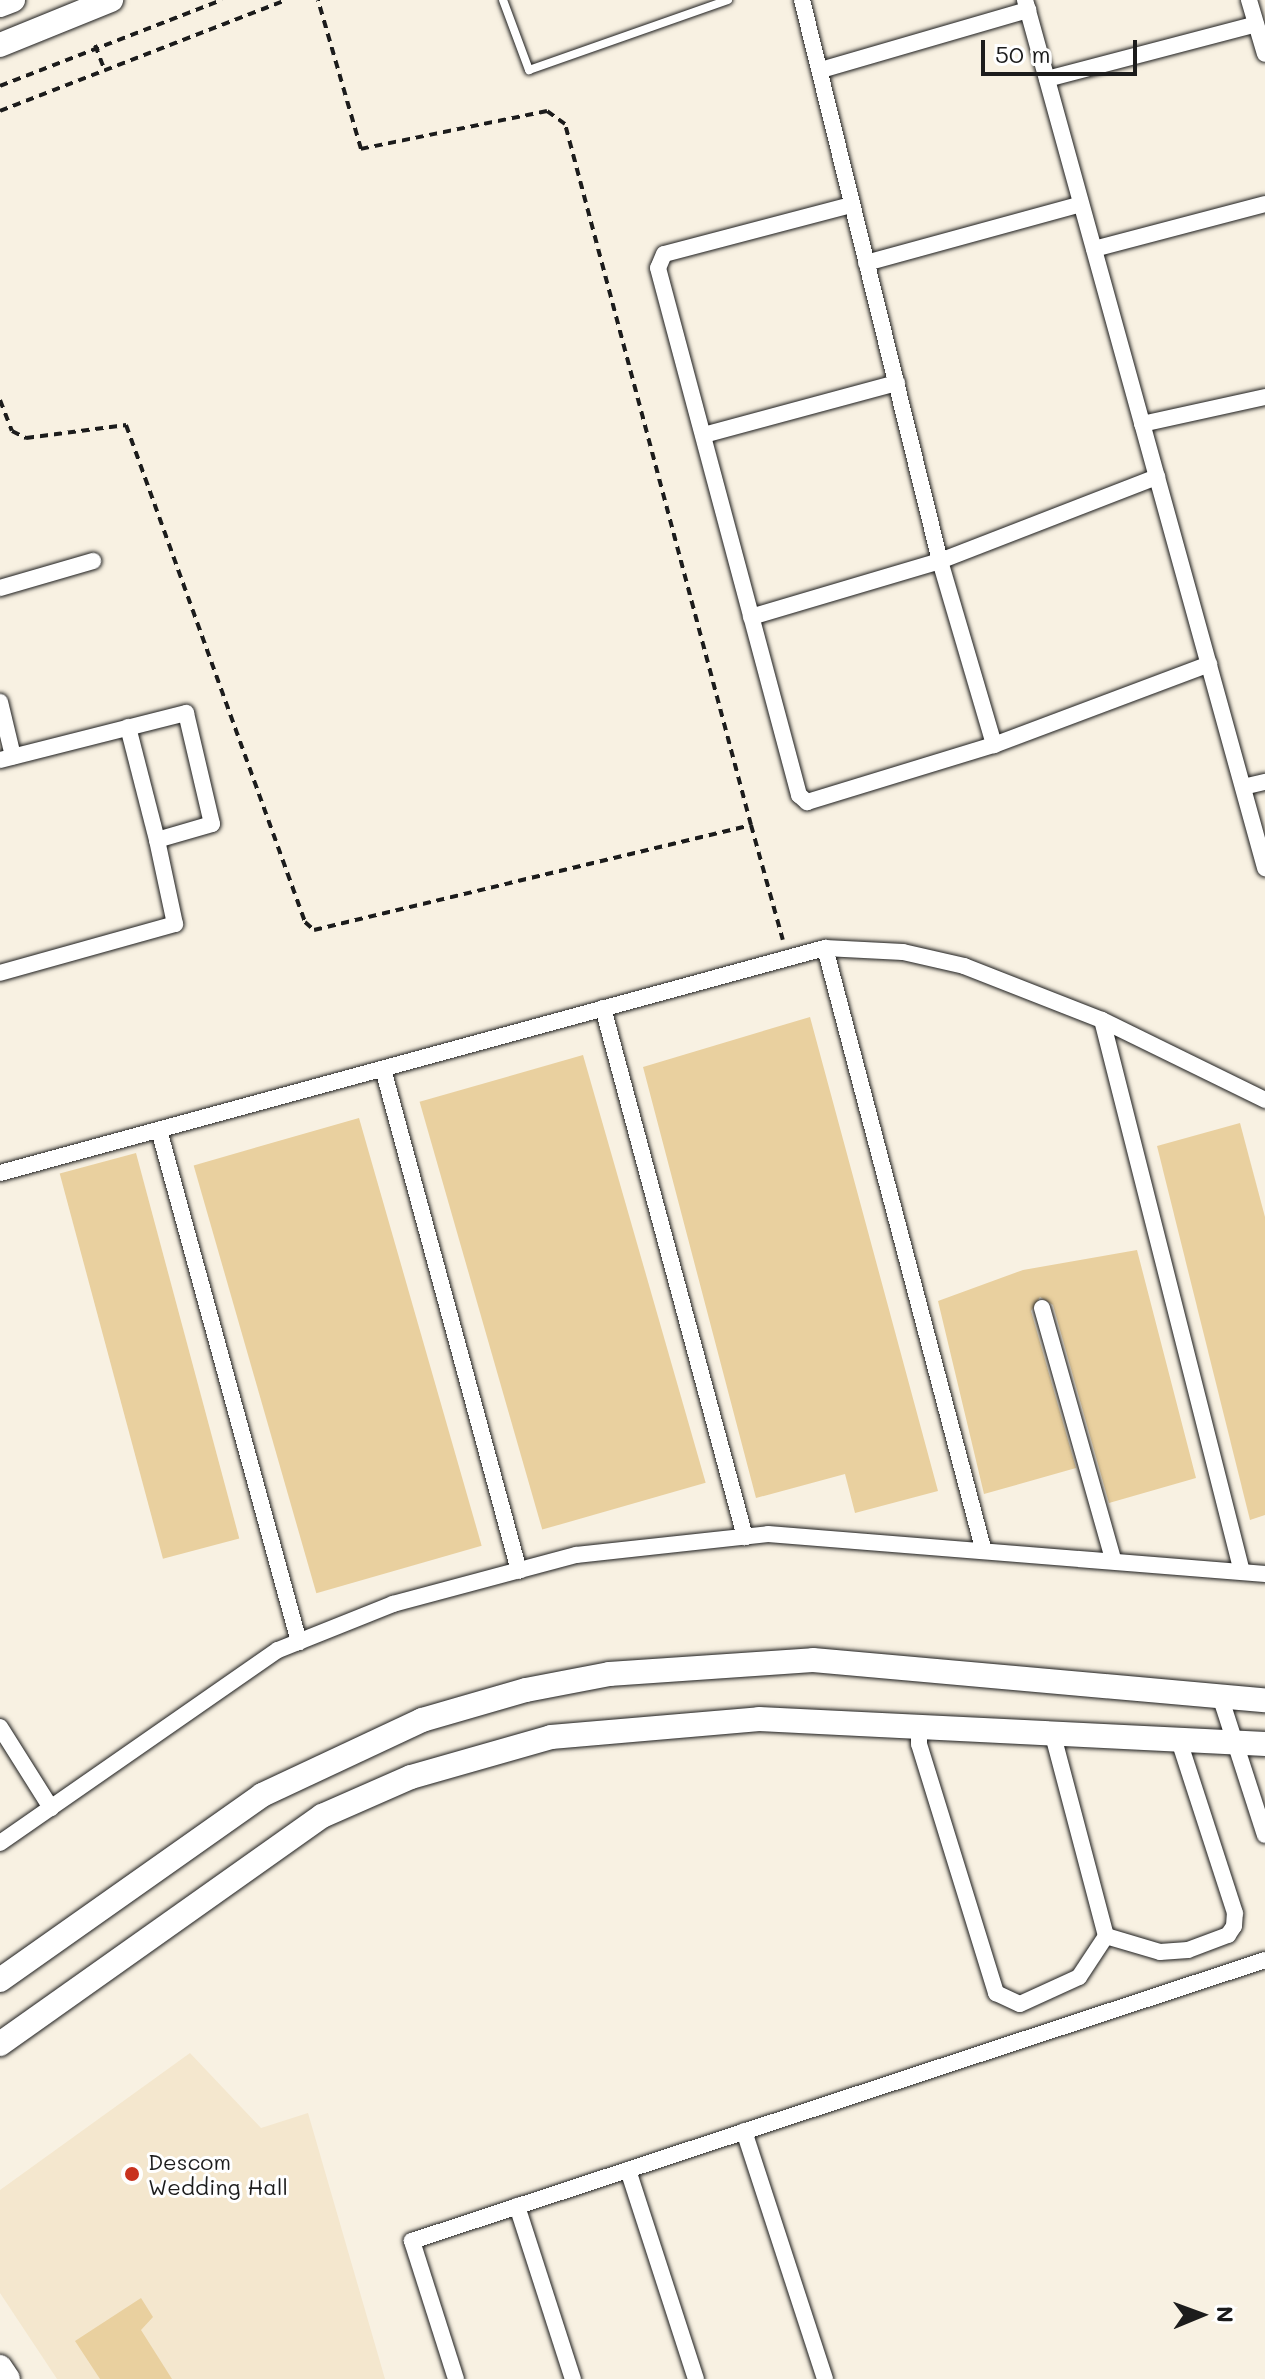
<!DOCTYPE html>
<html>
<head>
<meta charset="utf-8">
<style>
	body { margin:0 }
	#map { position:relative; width:1265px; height:2379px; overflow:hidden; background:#f8f1e2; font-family:Mali,sans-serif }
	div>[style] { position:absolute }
	.built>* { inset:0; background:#f4e7ce }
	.building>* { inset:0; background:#e9d09f; transform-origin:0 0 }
	.path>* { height:4px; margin-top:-2px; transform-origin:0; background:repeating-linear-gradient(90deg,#1c1c1c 0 8px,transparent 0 14px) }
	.roads { filter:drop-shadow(0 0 2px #1c1c1c) drop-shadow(0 0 2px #1c1c1c) }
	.lane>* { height:8px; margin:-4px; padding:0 4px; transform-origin:4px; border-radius:4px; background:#fff }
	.street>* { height:16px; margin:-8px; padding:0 8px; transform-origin:8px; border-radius:8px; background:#fff }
	.secondary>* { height:24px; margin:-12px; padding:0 12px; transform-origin:12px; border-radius:12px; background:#fff }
	.dots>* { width:22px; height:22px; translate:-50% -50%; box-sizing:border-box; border:4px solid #fff; border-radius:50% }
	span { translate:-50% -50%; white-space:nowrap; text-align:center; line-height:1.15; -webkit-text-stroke:6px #fff; paint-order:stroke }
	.poi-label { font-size:22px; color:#1c1c1c }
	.left { translate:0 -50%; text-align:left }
	.north { position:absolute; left:1161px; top:2275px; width:80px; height:80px; -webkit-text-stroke:6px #fff; paint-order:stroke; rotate:89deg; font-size:22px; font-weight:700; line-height:32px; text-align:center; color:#1c1c1c }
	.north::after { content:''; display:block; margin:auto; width:28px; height:36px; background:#1c1c1c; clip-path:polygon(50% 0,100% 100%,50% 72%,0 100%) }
	.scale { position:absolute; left:981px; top:40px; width:156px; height:36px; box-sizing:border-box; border:4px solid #1c1c1c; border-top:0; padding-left:10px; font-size:24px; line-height:28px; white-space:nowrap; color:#1c1c1c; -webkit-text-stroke:6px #fff; paint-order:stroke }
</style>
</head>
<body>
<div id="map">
	<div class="built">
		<i style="clip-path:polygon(190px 2053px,261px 2128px,308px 2113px,385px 2379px,57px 2379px,0 2293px,0 2190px)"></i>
	</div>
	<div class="building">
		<i style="clip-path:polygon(810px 1017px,938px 1491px,855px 1513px,845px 1474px,756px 1498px,643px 1067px)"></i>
		<i style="left:583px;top:1055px;width:445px;height:170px;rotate:74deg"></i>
		<i style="left:359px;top:1118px;width:445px;height:172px;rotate:74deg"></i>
		<i style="clip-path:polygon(1240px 1123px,1265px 1217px,1265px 1515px,1250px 1520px,1157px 1146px)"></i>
		<i style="left:136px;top:1153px;width:399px;height:79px;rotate:75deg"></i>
		<i style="clip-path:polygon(1137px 1250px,1196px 1478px,1109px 1503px,1053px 1305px,1040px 1297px,1031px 1311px,1076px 1468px,984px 1494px,938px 1301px,1023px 1270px)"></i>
		<i style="clip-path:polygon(141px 2298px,153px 2317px,141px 2330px,172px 2379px,100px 2379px,75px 2341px)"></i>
	</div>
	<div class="path">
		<i style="left:95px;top:45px;width:28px;rotate:69deg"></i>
		<i style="left:0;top:86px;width:238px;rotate:-21.2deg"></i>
		<i style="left:0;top:111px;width:307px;rotate:-21.2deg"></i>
		<i style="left:0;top:400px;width:33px;rotate:69deg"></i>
		<i style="left:12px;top:431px;width:16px;rotate:27deg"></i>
		<i style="left:26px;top:438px;width:101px;rotate:-7.4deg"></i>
		<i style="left:126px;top:425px;width:528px;rotate:70.19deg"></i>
		<i style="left:305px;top:922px;width:12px;rotate:42deg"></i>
		<i style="left:314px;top:930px;width:449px;rotate:-13.5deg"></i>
		<i style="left:751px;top:825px;width:725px;rotate:-104.86deg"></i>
		<i style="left:565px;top:124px;width:22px;rotate:-144deg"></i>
		<i style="left:547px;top:111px;width:190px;rotate:168.5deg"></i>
		<i style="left:361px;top:149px;width:155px;rotate:-106.1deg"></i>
		<i style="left:751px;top:825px;width:119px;rotate:74.5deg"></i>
	</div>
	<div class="roads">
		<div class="lane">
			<i style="left:503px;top:0;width:75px;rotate:69.6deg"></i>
			<i style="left:529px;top:70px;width:211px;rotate:-19.4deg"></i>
		</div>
		<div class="street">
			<i style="left:802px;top:0;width:578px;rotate:76.18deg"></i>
			<i style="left:940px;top:561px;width:192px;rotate:73.6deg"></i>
			<i style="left:1025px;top:0;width:901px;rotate:74.54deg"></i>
			<i style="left:1249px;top:0;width:56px;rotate:73.5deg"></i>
			<i style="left:821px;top:70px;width:216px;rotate:-16.2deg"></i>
			<i style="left:1047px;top:79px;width:216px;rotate:-14.7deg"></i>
			<i style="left:851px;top:205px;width:193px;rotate:165.3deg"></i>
			<i style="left:664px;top:254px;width:15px;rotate:113deg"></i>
			<i style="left:658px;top:268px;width:546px;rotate:75.02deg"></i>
			<i style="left:799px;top:795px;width:11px;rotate:41deg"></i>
			<i style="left:807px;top:802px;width:195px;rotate:-17deg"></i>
			<i style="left:994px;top:745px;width:230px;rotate:-20.6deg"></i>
			<i style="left:1094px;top:249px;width:177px;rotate:-14.7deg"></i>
			<i style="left:866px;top:263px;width:223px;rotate:-15.3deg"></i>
			<i style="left:1142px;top:424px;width:126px;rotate:-12.4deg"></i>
			<i style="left:704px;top:435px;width:200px;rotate:-15.1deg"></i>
			<i style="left:0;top:588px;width:97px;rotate:-16.2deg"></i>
			<i style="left:751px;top:617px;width:197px;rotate:-16.5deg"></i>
			<i style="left:940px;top:561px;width:233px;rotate:-21.2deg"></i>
			<i style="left:0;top:702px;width:56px;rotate:76.5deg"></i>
			<i style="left:128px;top:727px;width:117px;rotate:75.6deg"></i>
			<i style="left:0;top:760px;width:192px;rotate:-14.2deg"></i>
			<i style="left:186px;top:713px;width:114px;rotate:76.8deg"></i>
			<i style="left:212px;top:824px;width:57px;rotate:163.8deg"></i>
			<i style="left:157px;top:840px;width:86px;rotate:77.9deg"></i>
			<i style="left:175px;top:924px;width:182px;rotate:164.4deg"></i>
			<i style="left:1243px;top:787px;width:23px;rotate:-13deg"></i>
			<i style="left:825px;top:948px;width:620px;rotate:75.25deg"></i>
			<i style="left:603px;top:1008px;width:548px;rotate:74.97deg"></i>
			<i style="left:1102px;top:1020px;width:569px;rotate:75.77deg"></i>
			<i style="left:383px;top:1069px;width:520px;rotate:74.84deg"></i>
			<i style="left:159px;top:1130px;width:531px;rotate:74.71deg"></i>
			<i style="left:0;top:1173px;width:855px;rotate:-15.26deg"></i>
			<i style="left:825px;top:948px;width:78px;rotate:2.9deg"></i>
			<i style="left:903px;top:952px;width:63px;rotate:12.9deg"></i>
			<i style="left:964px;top:966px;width:148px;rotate:21.4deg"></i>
			<i style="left:1102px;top:1020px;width:182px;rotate:26.1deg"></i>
			<i style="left:1042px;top:1308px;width:261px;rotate:74.2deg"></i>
			<i style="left:1220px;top:1696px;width:146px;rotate:72.1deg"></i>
			<i style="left:919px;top:1726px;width:18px;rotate:90deg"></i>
			<i style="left:919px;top:1744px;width:261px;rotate:72.8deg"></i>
			<i style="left:996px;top:1993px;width:26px;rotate:25deg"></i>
			<i style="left:1020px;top:2004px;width:65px;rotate:-24.6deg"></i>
			<i style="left:1079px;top:1977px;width:49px;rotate:-56.6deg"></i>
			<i style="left:1106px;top:1936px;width:211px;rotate:-104.8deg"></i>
			<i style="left:0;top:1727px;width:96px;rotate:57.8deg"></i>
			<i style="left:0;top:1843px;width:338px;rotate:-34.8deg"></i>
			<i style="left:278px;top:1650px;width:124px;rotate:-21.8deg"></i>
			<i style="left:393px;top:1604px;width:189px;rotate:-15deg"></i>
			<i style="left:576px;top:1555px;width:193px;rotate:-6.2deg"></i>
			<i style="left:768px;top:1534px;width:499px;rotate:4.6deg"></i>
			<i style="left:1106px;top:1936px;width:56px;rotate:16.5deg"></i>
			<i style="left:1160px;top:1952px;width:28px;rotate:-4deg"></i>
			<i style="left:1188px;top:1950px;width:43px;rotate:-20.6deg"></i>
			<i style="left:1228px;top:1935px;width:11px;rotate:-56deg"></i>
			<i style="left:1234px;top:1926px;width:13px;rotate:-86deg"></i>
			<i style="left:1235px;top:1913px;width:184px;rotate:-108deg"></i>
			<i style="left:744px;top:2131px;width:261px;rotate:71.9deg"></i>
			<i style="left:628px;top:2170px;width:220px;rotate:72deg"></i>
			<i style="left:517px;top:2206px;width:182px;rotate:72.1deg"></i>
			<i style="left:456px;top:2379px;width:145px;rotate:-107.7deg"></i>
			<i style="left:412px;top:2241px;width:898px;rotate:-18.23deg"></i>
		</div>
		<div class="secondary">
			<i style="left:0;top:5px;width:14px;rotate:-21deg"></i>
			<i style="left:0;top:45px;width:120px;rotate:-22.1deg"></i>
			<i style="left:0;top:1980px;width:321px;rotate:-35.2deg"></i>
			<i style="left:262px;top:1795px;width:177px;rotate:-25.1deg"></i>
			<i style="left:422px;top:1720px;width:108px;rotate:-16.1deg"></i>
			<i style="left:526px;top:1690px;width:85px;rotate:-10.9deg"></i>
			<i style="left:609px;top:1674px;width:204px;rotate:-3.9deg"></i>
			<i style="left:813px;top:1660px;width:454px;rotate:5.1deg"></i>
			<i style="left:0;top:2044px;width:395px;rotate:-35.3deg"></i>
			<i style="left:322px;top:1816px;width:97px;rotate:-23.7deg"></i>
			<i style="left:411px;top:1777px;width:146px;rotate:-15.9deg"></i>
			<i style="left:551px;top:1737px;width:209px;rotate:-4.9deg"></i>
			<i style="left:759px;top:1719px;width:507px;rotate:2.83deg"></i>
			<i style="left:0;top:2367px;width:14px;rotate:56deg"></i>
		</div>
	</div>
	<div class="dots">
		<i style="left:132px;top:2174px;background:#c8321e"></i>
	</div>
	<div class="poi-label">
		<span class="left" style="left:148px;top:2174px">Descom<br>Wedding Hall</span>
	</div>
	<div class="north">N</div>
	<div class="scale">50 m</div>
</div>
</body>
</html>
